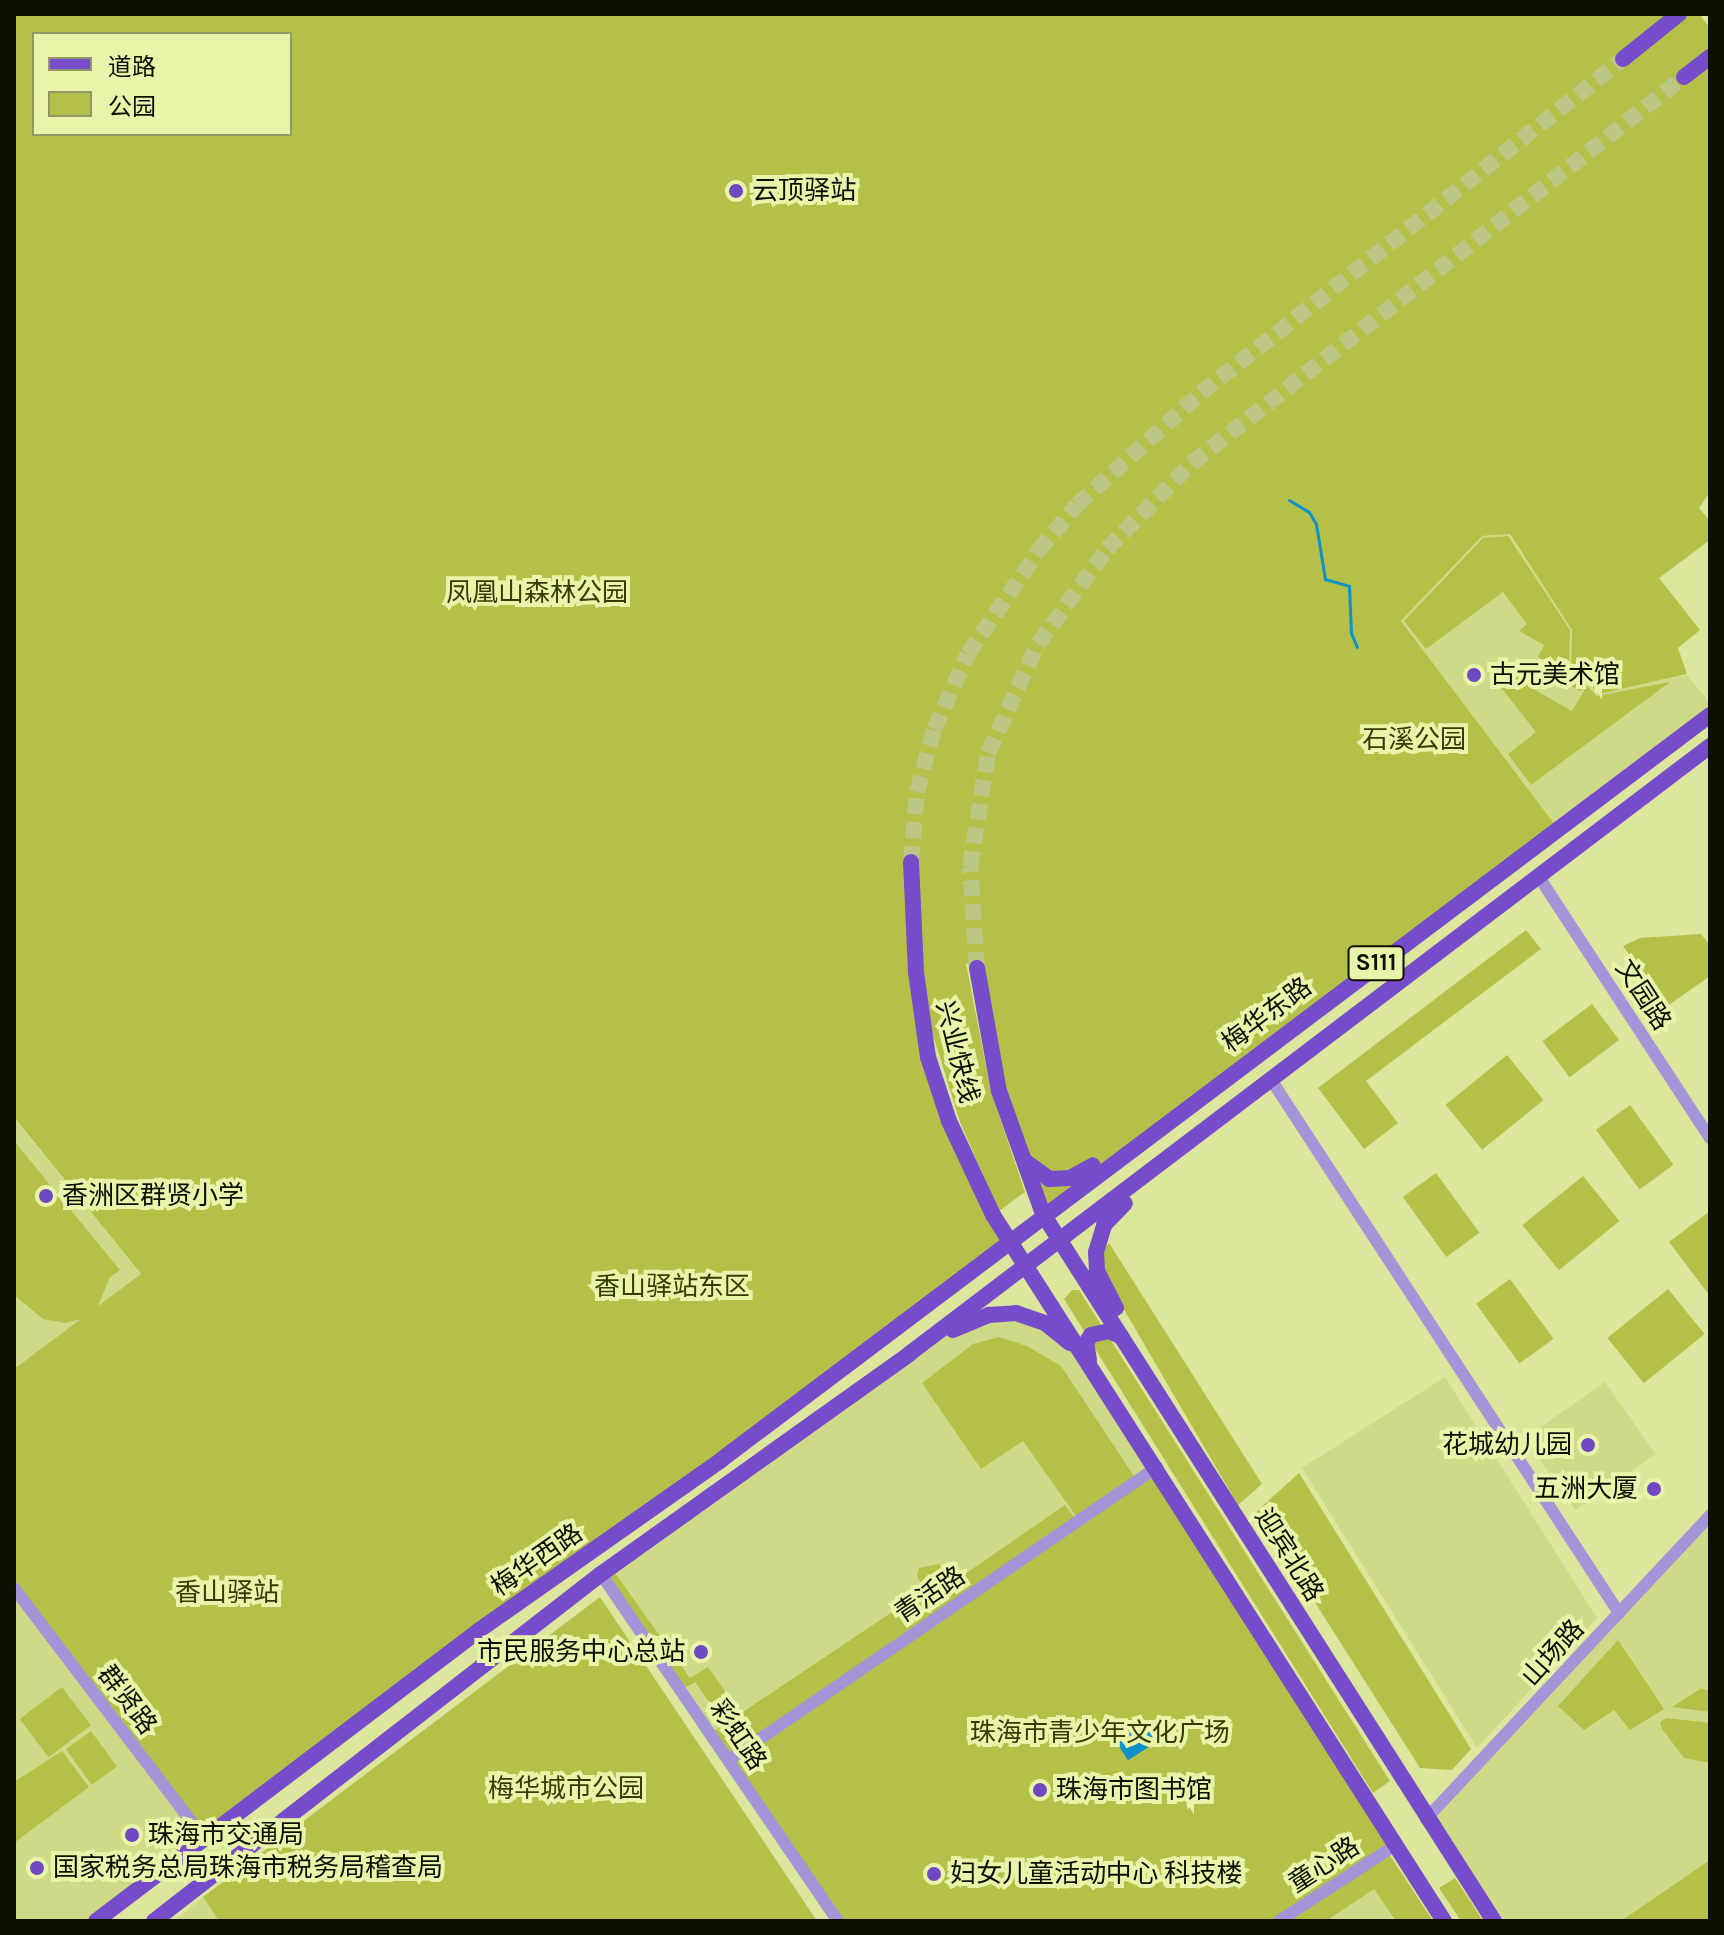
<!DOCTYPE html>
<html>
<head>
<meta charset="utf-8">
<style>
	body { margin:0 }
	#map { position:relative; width:1724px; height:1935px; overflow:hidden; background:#dce69c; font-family:Karla,"Noto Sans SC",sans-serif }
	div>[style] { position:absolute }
	.built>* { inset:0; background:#cfda88; transform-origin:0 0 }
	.green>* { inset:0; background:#b5c048; transform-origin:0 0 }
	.water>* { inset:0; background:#0e92c9; transform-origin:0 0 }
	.stream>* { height:3px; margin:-1.5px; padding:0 1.5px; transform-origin:1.5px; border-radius:1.5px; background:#0e92c9 }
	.major-tunnel>* { height:16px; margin-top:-8px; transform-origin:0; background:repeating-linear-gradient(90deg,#bdc685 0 16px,transparent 0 24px) }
	.minor>* { height:12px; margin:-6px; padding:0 6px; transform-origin:6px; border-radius:6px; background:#a494d8 }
	.major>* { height:16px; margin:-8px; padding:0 8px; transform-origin:8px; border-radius:8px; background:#764ccb }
	.dots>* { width:22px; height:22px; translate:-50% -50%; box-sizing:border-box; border:4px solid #e9f3a9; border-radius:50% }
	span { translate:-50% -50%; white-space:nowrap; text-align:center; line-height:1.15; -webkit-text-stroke:8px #e9f3a9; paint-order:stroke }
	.shield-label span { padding:2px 6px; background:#e9f3a9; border:2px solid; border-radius:6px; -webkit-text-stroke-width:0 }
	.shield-label { font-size:24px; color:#0d0f00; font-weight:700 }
	.poi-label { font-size:26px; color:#0d0f00 }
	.left { translate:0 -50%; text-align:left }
	.right { translate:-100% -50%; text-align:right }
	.park-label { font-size:26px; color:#373b00 }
	.street-label { font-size:26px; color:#0d0f00 }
	.frame { position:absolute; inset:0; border:16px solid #0d0f00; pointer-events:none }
	.legend { position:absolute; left:32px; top:32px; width:260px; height:104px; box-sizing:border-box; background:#e9f3a9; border:2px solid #919865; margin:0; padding:10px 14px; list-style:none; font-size:24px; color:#0d0f00 }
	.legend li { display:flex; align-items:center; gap:16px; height:40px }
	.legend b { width:40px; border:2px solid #919865 }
</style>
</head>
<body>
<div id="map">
	<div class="built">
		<i style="clip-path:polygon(1509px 534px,1572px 630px,1571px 662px,1599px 693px,1687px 675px,1710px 703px,1710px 715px,1556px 826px,1401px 621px,1482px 536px)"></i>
		<i style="clip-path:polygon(14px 1118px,141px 1275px,14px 1369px)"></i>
		<i style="clip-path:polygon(1016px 1313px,1083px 1353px,1157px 1467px,729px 1759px,601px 1574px,953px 1330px)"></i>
		<i style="clip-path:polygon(1445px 1377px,1597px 1618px,1477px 1748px,1302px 1468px)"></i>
		<i style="left:1605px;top:1382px;width:88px;height:98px;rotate:55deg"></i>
		<i style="clip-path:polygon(1710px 1519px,1710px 1921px,1498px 1921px,1430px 1820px)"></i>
		<i style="clip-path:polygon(14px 1592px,203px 1838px,95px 1921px,14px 1921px)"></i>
		<i style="clip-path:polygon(1374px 1888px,1396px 1921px,1326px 1921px)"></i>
		<i style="clip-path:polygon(203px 1897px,219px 1921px,175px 1921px)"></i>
	</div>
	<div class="green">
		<i style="clip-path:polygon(evenodd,14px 14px,1699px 14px,1710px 28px,1710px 492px,1699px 508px,1710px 521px,1710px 540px,1659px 578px,1700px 630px,1678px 648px,1687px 674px,1599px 694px,1571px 662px,1572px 630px,1510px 534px,1482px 536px,1401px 621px,1556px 826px,1043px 1213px,1007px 1117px,977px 968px,966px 963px,991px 1092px,1025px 1192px,999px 1211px,960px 1122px,930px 1025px,928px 1057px,1008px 1241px,204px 1838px,14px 1588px,14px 1369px,81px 1319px,65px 1323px,43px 1319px,14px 1295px,14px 1141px,120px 1270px,110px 1277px,98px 1306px,141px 1274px,14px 1117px,14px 14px,34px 34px,290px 34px,290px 134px,34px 134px,34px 34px)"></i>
		<i style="clip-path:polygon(1508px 536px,1570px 630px,1569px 662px,1587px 682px,1580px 691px,1553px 676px,1556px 668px,1538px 657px,1544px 645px,1519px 631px,1527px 624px,1503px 592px,1426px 649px,1404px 621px,1483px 538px)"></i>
		<i style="clip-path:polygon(1510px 666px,1525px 675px,1521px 682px,1572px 711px,1587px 686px,1597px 696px,1670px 682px,1531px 785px,1508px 754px,1536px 732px,1499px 685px)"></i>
		<i style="clip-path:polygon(1526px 930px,1541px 949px,1366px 1081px,1398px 1123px,1364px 1149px,1318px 1088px)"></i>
		<i style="clip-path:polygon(1701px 934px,1710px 945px,1710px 976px,1666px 1007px,1623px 946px,1640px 938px)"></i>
		<i style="left:1592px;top:1004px;width:45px;height:62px;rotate:53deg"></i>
		<i style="left:1507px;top:1055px;width:58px;height:79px;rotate:51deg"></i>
		<i style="left:1630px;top:1105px;width:74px;height:42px;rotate:54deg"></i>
		<i style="left:1436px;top:1173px;width:74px;height:41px;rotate:54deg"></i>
		<i style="left:1583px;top:1176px;width:58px;height:78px;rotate:51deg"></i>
		<i style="clip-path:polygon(1710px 1211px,1710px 1296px,1669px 1242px)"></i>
		<i style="clip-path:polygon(1109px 1243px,1262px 1484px,1238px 1505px,1105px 1277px,1101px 1252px)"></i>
		<i style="left:1510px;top:1279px;width:74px;height:42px;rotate:54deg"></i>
		<i style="left:1668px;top:1289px;width:58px;height:78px;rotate:51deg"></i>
		<i style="clip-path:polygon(1072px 1290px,1079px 1290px,1390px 1781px,1373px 1793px,1064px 1299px)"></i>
		<i style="clip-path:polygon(999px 1337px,1027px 1346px,1061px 1366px,1134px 1476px,1076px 1516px,1023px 1441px,981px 1469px,922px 1383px,973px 1344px)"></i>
		<i style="clip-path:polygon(1157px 1467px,1394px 1846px,1278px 1921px,838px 1921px,729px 1760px)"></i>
		<i style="clip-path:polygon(1299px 1473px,1471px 1749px,1452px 1770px,1420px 1768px,1257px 1511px)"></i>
		<i style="clip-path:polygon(1065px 1505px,1076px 1520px,730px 1756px,713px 1732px,925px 1590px,917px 1576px,919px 1568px,939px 1564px,952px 1583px)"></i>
		<i style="clip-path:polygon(612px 1569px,690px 1678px,708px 1667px,739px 1711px,723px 1722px,695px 1682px,683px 1689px,604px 1575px)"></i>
		<i style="clip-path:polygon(600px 1597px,817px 1921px,219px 1921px,203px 1897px)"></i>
		<i style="clip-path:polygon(1618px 1640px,1664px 1709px,1630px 1730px,1614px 1710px,1584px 1730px,1558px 1706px)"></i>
		<i style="left:62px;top:1687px;width:48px;height:53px;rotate:53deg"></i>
		<i style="clip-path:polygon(1700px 1689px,1710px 1690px,1710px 1712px,1672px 1707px)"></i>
		<i style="clip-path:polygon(1666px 1718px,1710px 1723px,1710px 1763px,1684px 1758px,1662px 1729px,1660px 1722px)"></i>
		<i style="left:91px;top:1731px;width:44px;height:31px;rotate:54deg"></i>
		<i style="clip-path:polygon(62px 1751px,89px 1787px,14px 1843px,14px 1782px)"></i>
		<i style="clip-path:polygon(1389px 1854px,1433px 1921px,1396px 1921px,1374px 1889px,1326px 1921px,1289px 1921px)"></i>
		<i style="clip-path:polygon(1710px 1860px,1710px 1921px,1621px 1921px)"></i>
		<i style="clip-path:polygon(1455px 1878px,1483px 1921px,1461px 1921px,1439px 1888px)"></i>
	</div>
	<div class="water">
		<i style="left:1146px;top:1720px;width:24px;height:37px;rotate:57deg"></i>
	</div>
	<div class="stream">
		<i style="left:1289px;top:500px;width:23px;rotate:31deg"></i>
		<i style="left:1309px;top:512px;width:14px;rotate:60deg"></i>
		<i style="left:1316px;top:524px;width:56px;rotate:80.7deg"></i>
		<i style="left:1325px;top:579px;width:25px;rotate:16deg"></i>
		<i style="left:1349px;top:586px;width:47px;rotate:87.6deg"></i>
		<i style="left:1351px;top:633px;width:15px;rotate:67deg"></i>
	</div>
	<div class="major-tunnel">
		<i style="left:911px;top:862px;width:70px;rotate:-85.1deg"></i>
		<i style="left:917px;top:792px;width:65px;rotate:-74.9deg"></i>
		<i style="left:934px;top:729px;width:82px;rotate:-65.6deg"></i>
		<i style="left:968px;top:654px;width:125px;rotate:-55.8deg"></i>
		<i style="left:1038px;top:551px;width:60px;rotate:-49.7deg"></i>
		<i style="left:1077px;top:505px;width:167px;rotate:-42.1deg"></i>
		<i style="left:1201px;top:393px;width:538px;rotate:-38.36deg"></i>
		<i style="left:977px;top:968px;width:101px;rotate:-94deg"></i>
		<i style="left:970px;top:867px;width:115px;rotate:-81deg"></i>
		<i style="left:988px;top:753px;width:120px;rotate:-65.4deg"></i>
		<i style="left:1038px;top:644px;width:117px;rotate:-54deg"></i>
		<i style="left:1107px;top:549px;width:121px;rotate:-45.3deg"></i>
		<i style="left:1192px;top:463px;width:625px;rotate:-38.12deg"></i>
	</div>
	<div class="minor">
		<i style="left:1539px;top:877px;width:312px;rotate:56.8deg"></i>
		<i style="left:1270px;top:1078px;width:639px;rotate:56.88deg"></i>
		<i style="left:601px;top:1574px;width:420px;rotate:55.7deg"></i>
		<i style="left:14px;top:1588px;width:314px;rotate:52.8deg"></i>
		<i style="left:729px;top:1760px;width:519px;rotate:-34.39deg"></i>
		<i style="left:1426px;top:1819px;width:416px;rotate:-46.9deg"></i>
		<i style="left:1279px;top:1921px;width:137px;rotate:-33.1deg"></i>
	</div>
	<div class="major">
		<i style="left:1623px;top:59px;width:72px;rotate:-38.8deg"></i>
		<i style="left:1684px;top:77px;width:33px;rotate:-38deg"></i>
		<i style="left:911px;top:862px;width:110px;rotate:87.4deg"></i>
		<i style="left:916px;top:972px;width:86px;rotate:82deg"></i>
		<i style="left:928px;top:1057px;width:67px;rotate:71.8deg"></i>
		<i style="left:949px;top:1121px;width:104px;rotate:64.9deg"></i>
		<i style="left:993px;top:1215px;width:838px;rotate:57.43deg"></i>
		<i style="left:977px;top:968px;width:125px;rotate:79.9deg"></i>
		<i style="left:999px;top:1091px;width:131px;rotate:70.3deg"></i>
		<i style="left:1043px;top:1214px;width:839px;rotate:57.47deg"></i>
		<i style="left:1026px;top:1162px;width:29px;rotate:36deg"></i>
		<i style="left:1049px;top:1179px;width:21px;rotate:-3deg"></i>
		<i style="left:1070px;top:1178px;width:26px;rotate:-29deg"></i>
		<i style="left:1116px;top:1308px;width:42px;rotate:-117.2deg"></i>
		<i style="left:1097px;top:1271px;width:19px;rotate:-93deg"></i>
		<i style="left:1096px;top:1252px;width:28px;rotate:-73deg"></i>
		<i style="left:1104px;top:1225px;width:30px;rotate:-46deg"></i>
		<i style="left:953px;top:1330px;width:39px;rotate:-23deg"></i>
		<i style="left:989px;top:1315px;width:27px;rotate:-4deg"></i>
		<i style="left:1016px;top:1313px;width:31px;rotate:19deg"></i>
		<i style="left:1045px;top:1323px;width:32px;rotate:39deg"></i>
		<i style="left:1089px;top:1360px;width:17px;rotate:-100deg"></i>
		<i style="left:1086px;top:1343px;width:9px;rotate:-58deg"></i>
		<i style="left:1091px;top:1335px;width:19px;rotate:-12deg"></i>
		<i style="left:1110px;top:1331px;width:13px;rotate:27deg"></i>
		<i style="left:96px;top:1921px;width:480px;rotate:-37.2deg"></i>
		<i style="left:478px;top:1631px;width:297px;rotate:-35.1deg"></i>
		<i style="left:721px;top:1460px;width:1238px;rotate:-36.99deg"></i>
		<i style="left:154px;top:1921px;width:566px;rotate:-37.82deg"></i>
		<i style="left:601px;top:1574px;width:379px;rotate:-35.5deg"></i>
		<i style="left:909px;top:1354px;width:1006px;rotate:-37.2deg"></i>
	</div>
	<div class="dots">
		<i style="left:736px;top:191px;background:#7048c1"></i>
		<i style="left:1474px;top:675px;background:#7048c1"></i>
		<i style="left:46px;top:1196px;background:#7048c1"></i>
		<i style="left:1588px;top:1445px;background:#7048c1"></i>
		<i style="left:1654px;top:1489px;background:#7048c1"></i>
		<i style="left:701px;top:1652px;background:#7048c1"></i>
		<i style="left:1040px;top:1790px;background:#7048c1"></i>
		<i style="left:132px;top:1835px;background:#7048c1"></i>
		<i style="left:37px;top:1868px;background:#7048c1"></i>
		<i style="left:934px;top:1874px;background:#7048c1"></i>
	</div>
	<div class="shield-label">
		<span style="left:1376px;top:963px">S111</span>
	</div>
	<div class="poi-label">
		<span class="left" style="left:752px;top:191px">云顶驿站</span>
		<span class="left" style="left:1490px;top:675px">古元美术馆</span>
		<span class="left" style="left:62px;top:1196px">香洲区群贤小学</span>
		<span class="right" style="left:1572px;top:1445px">花城幼儿园</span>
		<span class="right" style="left:1638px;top:1489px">五洲大厦</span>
		<span class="right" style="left:685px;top:1652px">市民服务中心总站</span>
		<span class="left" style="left:1056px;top:1790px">珠海市图书馆</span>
		<span class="left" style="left:148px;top:1835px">珠海市交通局</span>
		<span class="left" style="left:53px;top:1868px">国家税务总局珠海市税务局稽查局</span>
		<span class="left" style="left:950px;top:1874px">妇女儿童活动中心 科技楼</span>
	</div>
	<div class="park-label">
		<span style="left:537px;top:593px">凤凰山森林公园</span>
		<span style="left:1414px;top:740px">石溪公园</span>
		<span style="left:672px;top:1287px">香山驿站东区</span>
		<span style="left:227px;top:1593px">香山驿站</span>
		<span style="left:1100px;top:1733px">珠海市青少年文化广场</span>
		<span style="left:566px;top:1789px">梅华城市公园</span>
	</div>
	<div class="street-label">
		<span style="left:1643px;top:995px;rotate:57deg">文园路</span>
		<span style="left:1267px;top:1015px;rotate:-37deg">梅华东路</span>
		<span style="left:957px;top:1052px;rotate:76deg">兴业快线</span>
		<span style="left:1289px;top:1555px;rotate:58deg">迎宾北路</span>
		<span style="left:537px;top:1560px;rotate:-35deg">梅华西路</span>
		<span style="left:930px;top:1595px;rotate:-34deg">青活路</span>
		<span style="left:1553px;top:1653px;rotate:-48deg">山场路</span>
		<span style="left:127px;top:1700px;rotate:53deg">群贤路</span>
		<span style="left:738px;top:1735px;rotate:56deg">彩虹路</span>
		<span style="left:1324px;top:1865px;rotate:-33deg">童心路</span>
	</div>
	<div class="frame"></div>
	<ul class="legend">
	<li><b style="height:10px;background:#764ccb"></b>道路</li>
	<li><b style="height:22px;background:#b5c048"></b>公园</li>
	</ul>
</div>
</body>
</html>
